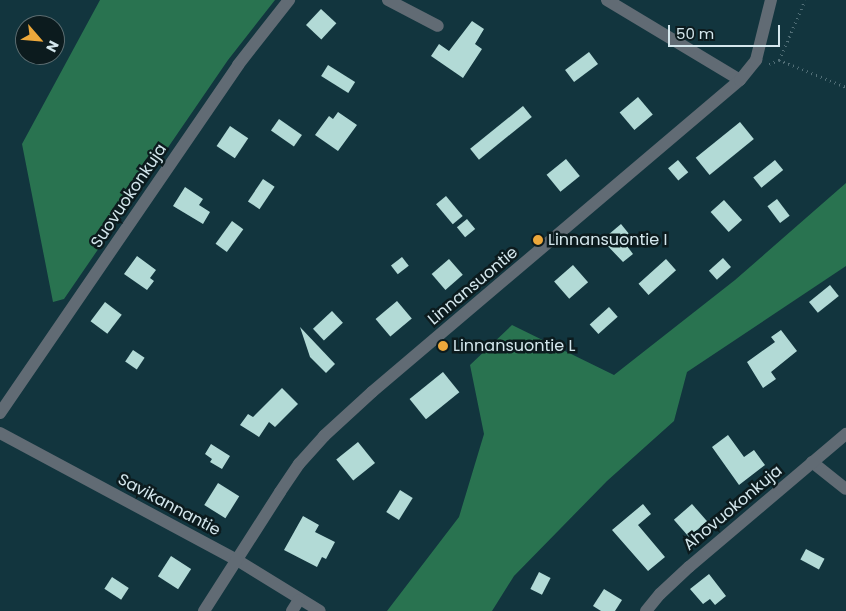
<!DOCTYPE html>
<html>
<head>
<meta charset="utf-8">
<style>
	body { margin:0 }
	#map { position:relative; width:846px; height:611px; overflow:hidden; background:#12353e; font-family:Poppins,sans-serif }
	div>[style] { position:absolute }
	.forest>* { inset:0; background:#297350 }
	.building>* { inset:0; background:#b2dad6; transform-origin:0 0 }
	.path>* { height:2.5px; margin-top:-1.25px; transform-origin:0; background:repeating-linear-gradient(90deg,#526f77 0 1px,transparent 0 5px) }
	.minor>* { height:12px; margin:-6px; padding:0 6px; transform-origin:6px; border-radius:6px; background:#616b74 }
	.dots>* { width:14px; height:14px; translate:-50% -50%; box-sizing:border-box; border:2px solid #0c1b1e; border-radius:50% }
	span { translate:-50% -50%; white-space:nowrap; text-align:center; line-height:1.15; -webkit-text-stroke:5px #0c1b1e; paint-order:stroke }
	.street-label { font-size:16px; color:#d4e7ed }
	.poi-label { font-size:16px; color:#d4e7ed }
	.left { translate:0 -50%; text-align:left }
	.north { position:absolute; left:15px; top:15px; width:50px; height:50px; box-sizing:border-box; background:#0c1b1e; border:1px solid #5c6d71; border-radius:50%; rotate:117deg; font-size:14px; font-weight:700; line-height:20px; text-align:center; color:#d4e7ed }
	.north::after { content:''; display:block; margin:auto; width:18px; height:22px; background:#eda83b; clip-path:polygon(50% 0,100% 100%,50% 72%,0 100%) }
	.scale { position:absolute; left:668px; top:25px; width:112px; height:22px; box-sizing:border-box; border:2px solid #d4e7ed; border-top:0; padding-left:6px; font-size:15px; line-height:18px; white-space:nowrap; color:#d4e7ed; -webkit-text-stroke:4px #0c1b1e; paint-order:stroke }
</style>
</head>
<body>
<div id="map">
	<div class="forest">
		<i style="clip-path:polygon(100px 0,275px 0,228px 60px,64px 299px,53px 302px,22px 144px)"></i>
		<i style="clip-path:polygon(846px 183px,846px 266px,687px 372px,674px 421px,607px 481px,514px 576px,492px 611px,387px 611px,459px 517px,484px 434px,470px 365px,512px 325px,614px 375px,735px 280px)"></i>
	</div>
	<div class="building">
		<i style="left:321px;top:9px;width:21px;height:22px;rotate:43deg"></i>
		<i style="clip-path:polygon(472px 21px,484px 29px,475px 44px,482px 49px,463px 78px,431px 56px,439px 44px,449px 51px)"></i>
		<i style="left:589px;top:52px;width:15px;height:30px;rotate:53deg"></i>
		<i style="left:328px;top:65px;width:32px;height:13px;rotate:32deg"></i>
		<i style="left:638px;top:97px;width:23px;height:24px;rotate:50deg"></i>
		<i style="left:523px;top:106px;width:14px;height:68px;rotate:51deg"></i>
		<i style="clip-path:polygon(338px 112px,357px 125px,338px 151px,315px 135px,329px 116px,333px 119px)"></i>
		<i style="left:279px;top:119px;width:28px;height:14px;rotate:35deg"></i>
		<i style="left:740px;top:122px;width:22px;height:57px;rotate:51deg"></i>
		<i style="left:230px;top:126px;width:22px;height:24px;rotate:34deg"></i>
		<i style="left:566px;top:159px;width:22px;height:25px;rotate:51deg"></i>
		<i style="left:678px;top:160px;width:16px;height:13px;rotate:50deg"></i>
		<i style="left:775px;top:160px;width:13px;height:28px;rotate:51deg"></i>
		<i style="left:263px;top:179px;width:14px;height:27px;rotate:34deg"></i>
		<i style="clip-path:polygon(185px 187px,203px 199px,199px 205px,210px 212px,203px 224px,173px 206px)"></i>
		<i style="left:446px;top:196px;width:26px;height:13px;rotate:50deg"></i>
		<i style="left:777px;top:199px;width:21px;height:12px;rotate:53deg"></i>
		<i style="left:724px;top:200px;width:27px;height:18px;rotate:48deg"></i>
		<i style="left:467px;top:219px;width:13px;height:13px;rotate:51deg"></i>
		<i style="left:232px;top:221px;width:14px;height:28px;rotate:36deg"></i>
		<i style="clip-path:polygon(621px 224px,634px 240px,627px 246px,633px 254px,623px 262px,602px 240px)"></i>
		<i style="clip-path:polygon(137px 256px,156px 270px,150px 278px,154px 281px,147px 290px,124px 274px)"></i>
		<i style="left:402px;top:257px;width:11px;height:14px;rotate:52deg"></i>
		<i style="left:723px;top:258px;width:12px;height:19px;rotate:48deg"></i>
		<i style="left:449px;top:259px;width:21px;height:23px;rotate:49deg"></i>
		<i style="left:666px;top:259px;width:15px;height:37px;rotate:48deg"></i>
		<i style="left:573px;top:265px;width:23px;height:25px;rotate:49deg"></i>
		<i style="left:830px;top:285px;width:14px;height:27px;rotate:51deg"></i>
		<i style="left:397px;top:301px;width:23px;height:28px;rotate:50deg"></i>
		<i style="left:105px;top:302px;width:21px;height:24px;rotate:37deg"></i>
		<i style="left:609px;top:307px;width:13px;height:26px;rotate:48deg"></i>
		<i style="left:332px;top:311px;width:16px;height:26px;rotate:47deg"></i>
		<i style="clip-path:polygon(300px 327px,335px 364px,326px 373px,310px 357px)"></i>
		<i style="clip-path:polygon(781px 330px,797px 351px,771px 372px,776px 379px,763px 388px,747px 362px,775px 342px,771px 337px)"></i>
		<i style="left:133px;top:350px;width:14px;height:14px;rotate:34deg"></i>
		<i style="left:443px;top:372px;width:26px;height:43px;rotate:51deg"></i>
		<i style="clip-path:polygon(282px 388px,298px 404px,275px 427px,269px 422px,259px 437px,240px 425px,248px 414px,253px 417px)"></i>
		<i style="clip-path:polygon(728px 435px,744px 457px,754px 450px,765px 465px,739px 485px,712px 447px)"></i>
		<i style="left:358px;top:442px;width:27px;height:28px;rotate:51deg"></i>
		<i style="clip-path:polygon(211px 444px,230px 456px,222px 469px,210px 462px,212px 459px,205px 454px)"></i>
		<i style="left:218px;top:483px;width:25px;height:26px;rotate:32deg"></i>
		<i style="left:400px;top:490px;width:15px;height:26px;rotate:32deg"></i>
		<i style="clip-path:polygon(643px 504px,651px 514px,638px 525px,665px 557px,648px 571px,612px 530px)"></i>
		<i style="left:692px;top:504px;width:23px;height:24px;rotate:49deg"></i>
		<i style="clip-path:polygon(303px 516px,319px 525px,315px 532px,335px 542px,326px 559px,322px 557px,317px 567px,284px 550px)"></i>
		<i style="left:806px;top:549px;width:21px;height:12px;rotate:28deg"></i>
		<i style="left:171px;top:556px;width:24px;height:24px;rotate:33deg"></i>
		<i style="left:539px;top:572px;width:13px;height:19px;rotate:27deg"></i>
		<i style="clip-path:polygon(709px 574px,726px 596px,715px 605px,710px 599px,703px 604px,690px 589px)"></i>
		<i style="left:112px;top:577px;width:20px;height:14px;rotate:33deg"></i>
		<i style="clip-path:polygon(604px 589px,622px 600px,615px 611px,601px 611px,593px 606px)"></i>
	</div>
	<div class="path">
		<i style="left:779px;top:60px;width:72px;rotate:21.9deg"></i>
		<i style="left:769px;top:64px;width:11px;rotate:-22deg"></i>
		<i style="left:779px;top:60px;width:65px;rotate:-66.6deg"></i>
	</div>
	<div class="minor">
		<i style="left:388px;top:0;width:56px;rotate:27.5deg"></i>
		<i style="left:607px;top:0;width:155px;rotate:31deg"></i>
		<i style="left:0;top:413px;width:422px;rotate:-55.6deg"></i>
		<i style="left:238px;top:65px;width:83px;rotate:-51.9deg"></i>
		<i style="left:0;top:433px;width:269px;rotate:28.2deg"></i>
		<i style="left:237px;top:560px;width:97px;rotate:31.6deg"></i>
		<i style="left:812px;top:462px;width:43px;rotate:38.5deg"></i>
		<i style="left:204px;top:611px;width:141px;rotate:-57.4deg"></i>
		<i style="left:280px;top:492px;width:34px;rotate:-56deg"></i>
		<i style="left:299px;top:464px;width:38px;rotate:-48deg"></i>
		<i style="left:324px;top:436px;width:65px;rotate:-42.5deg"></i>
		<i style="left:372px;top:392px;width:482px;rotate:-40.3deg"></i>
		<i style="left:740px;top:80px;width:26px;rotate:-51deg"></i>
		<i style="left:756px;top:60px;width:62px;rotate:-76deg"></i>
		<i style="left:292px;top:611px;width:13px;rotate:-58deg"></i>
		<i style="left:646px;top:611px;width:22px;rotate:-51deg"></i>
		<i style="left:660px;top:594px;width:40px;rotate:-43deg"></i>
		<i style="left:689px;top:567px;width:206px;rotate:-40.3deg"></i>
	</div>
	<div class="dots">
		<i style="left:538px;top:240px;background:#eda83b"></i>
		<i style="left:443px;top:346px;background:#eda83b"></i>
	</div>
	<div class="street-label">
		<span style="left:129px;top:196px;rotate:-56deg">Suovuokonkuja</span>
		<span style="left:473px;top:286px;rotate:-40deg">Linnansuontie</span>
		<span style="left:169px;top:505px;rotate:28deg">Savikannantie</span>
		<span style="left:733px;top:508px;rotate:-40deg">Ahovuokonkuja</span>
	</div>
	<div class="poi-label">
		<span class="left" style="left:548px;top:240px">Linnansuontie I</span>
		<span class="left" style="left:453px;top:346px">Linnansuontie L</span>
	</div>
	<div class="north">N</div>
	<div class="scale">50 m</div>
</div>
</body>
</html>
